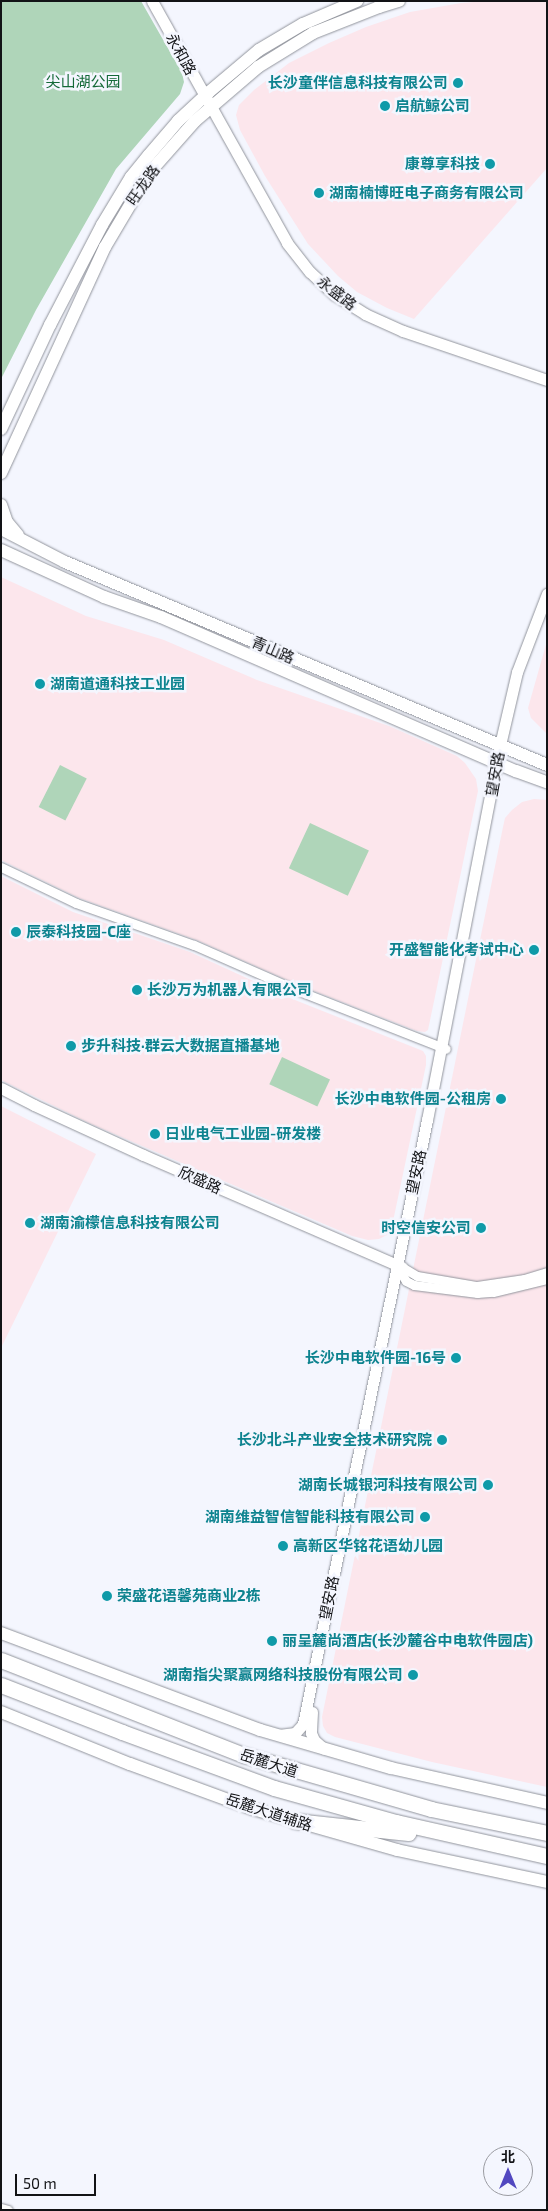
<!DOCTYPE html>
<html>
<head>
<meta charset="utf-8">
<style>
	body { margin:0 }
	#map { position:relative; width:548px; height:2211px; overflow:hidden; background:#f4f6fe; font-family:"Exo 2","Noto Sans SC",sans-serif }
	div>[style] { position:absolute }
	.commercial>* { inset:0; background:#fce6ec }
	.green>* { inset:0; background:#afd5b9; transform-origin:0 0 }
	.roads { filter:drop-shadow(0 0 1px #91949c) drop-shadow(0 0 1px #91949c) }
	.minor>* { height:9px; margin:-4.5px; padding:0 4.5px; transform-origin:4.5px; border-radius:4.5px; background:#fff }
	.tertiary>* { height:11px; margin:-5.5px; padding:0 5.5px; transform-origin:5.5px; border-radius:5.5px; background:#fff }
	.secondary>* { height:12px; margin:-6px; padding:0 6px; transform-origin:6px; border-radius:6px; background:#fff }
	.trunk>* { height:15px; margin:-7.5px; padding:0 7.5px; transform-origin:7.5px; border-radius:7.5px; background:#fff }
	.dots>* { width:14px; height:14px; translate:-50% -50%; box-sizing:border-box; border:2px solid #f4f6fe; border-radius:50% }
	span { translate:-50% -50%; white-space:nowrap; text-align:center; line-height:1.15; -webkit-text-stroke:5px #f4f6fe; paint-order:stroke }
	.street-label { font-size:15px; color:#121316 }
	.park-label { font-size:15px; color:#146938 }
	.culture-label { font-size:15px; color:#0d838f; font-weight:700 }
	.right { translate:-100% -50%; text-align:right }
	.left { translate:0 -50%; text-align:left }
	.frame { position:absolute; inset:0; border:2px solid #121316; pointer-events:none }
	.north { position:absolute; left:483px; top:2146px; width:50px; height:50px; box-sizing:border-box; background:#f4f6fe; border:1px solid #9a9ba1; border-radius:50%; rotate:0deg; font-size:14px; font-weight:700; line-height:20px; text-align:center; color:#121316 }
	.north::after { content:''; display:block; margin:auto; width:18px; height:22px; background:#5248c0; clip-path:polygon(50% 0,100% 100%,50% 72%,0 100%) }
	.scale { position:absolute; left:15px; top:2174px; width:81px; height:22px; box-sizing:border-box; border:2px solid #121316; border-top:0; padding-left:6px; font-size:15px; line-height:18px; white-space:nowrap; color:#121316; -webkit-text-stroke:4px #f4f6fe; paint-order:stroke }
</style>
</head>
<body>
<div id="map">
	<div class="commercial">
		<i style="clip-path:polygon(487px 1px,547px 1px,547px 168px,414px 319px,387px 308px,357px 292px,338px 276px,308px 244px,265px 176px,240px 130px,236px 115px,239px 105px,254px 90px,289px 63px,329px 43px,366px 27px,410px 12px,461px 3px)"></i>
		<i style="clip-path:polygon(1px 577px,86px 616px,164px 640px,257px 680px,389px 726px,457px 756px,465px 763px,476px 779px,478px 791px,428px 1030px,425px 1032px,417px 1031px,296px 984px,199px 941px,79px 898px,1px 860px)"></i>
		<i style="clip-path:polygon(547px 641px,547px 734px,531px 718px,528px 708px)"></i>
		<i style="clip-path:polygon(534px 799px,547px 800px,547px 1787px,432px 1762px,335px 1737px,327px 1733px,323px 1726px,322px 1717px,503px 827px,505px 818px,512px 810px,522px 802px)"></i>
		<i style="clip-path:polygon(1px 876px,73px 912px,190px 952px,290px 998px,423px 1051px,426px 1056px,426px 1065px,392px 1226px,387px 1235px,379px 1239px,368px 1240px,352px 1236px,91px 1124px,1px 1080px)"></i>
		<i style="clip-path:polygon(1px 1106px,96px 1154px,1px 1348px)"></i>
	</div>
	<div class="green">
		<i style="clip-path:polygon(1px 1px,141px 1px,182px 73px,184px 82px,180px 94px,116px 169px,36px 310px,1px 379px)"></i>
		<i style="left:60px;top:765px;width:30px;height:47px;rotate:27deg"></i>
		<i style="left:310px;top:823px;width:65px;height:50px;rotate:25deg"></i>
		<i style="left:282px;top:1057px;width:53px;height:30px;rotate:25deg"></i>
	</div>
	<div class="roads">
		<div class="minor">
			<i style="left:1px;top:867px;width:83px;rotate:25.6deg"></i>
			<i style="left:76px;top:903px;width:125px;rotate:19.6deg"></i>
			<i style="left:194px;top:945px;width:109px;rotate:23.7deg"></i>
			<i style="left:294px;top:989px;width:163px;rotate:21.5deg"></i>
			<i style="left:402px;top:1267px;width:17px;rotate:31deg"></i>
			<i style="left:417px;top:1276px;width:61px;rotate:9.5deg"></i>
			<i style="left:477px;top:1286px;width:48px;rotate:-8.5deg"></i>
			<i style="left:524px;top:1279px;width:24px;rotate:-17deg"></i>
			<i style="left:401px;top:1273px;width:9px;rotate:58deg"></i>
			<i style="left:406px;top:1281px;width:9px;rotate:27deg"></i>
			<i style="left:414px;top:1285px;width:64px;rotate:7.2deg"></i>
			<i style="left:477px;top:1293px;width:16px;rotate:-4deg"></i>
			<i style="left:493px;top:1292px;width:56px;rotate:-13.5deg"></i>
			<i style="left:1px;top:2208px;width:7px;rotate:16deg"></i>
		</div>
		<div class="tertiary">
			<i style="left:152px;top:1px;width:277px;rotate:60.8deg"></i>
			<i style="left:287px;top:243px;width:37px;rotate:52deg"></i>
			<i style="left:310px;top:272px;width:34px;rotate:43deg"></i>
			<i style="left:335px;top:295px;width:36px;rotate:32deg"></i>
			<i style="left:365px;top:314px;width:42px;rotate:24.1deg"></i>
			<i style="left:403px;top:331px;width:152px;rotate:18.8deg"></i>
			<i style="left:1px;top:1088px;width:37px;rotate:27deg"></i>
			<i style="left:34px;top:1105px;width:120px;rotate:24.6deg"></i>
			<i style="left:143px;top:1155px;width:282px;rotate:23.4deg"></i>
			<i style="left:312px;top:1712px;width:21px;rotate:93deg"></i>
			<i style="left:311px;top:1733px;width:8px;rotate:67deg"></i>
			<i style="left:314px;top:1740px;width:13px;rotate:42deg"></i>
			<i style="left:279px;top:1735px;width:16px;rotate:-7deg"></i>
			<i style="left:295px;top:1733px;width:12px;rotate:-48deg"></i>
			<i style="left:303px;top:1724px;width:617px;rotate:-78.4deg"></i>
			<i style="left:427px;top:1120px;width:382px;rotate:-79deg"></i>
			<i style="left:500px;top:745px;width:75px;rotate:-76.9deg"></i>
			<i style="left:517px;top:672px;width:84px;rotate:-69deg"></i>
		</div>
		<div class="secondary">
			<i style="left:1px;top:429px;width:115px;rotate:-64.8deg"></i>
			<i style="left:50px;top:325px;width:113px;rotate:-62.5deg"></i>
			<i style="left:102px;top:225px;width:56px;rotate:-58.9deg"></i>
			<i style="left:131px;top:177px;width:28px;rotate:-51deg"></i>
			<i style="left:149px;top:155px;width:45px;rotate:-49.5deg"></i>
			<i style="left:178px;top:121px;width:42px;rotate:-43.1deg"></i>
			<i style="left:209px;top:92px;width:65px;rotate:-40deg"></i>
			<i style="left:259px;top:50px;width:51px;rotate:-30.6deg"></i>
			<i style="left:303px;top:24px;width:59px;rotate:-23.1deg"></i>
			<i style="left:1px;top:473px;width:249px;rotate:-65.3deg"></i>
			<i style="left:105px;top:247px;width:86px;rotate:-59.3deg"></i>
			<i style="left:149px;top:173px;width:69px;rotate:-48.5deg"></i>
			<i style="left:195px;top:121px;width:83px;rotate:-40.6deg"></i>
			<i style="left:258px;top:67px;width:65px;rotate:-31.7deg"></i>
			<i style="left:313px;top:33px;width:71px;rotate:-21.5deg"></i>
			<i style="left:379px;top:7px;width:21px;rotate:-17deg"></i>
			<i style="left:1px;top:505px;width:18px;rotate:71deg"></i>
			<i style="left:7px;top:522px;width:17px;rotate:50deg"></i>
			<i style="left:1px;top:529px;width:72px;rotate:27.3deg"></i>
			<i style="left:65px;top:562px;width:523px;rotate:22.84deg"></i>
			<i style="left:1px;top:550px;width:113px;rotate:24.5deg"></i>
			<i style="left:104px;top:597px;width:60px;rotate:19.3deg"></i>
			<i style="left:161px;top:617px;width:387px;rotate:23.5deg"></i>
			<i style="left:516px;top:771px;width:33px;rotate:20deg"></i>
			<i style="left:1px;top:1633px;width:277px;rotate:20.5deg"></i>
			<i style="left:260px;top:1730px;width:136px;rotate:16.2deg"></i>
			<i style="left:391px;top:1768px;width:160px;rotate:12.6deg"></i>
			<i style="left:1px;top:1712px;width:139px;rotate:22deg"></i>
			<i style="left:130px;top:1764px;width:131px;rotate:20.1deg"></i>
			<i style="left:253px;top:1809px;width:150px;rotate:15.9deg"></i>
			<i style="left:397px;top:1850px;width:153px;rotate:12deg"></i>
		</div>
		<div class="trunk">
			<i style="left:1px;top:1660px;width:261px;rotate:21.4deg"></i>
			<i style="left:244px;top:1755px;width:195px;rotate:16.1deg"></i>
			<i style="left:431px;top:1809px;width:118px;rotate:11.7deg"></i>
			<i style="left:1px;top:1685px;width:130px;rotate:21.2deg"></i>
			<i style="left:122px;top:1732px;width:162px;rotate:20.2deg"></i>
			<i style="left:274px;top:1788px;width:127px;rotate:15.6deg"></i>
			<i style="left:396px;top:1822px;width:155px;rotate:12.7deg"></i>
			<i style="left:295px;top:1821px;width:114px;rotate:6.1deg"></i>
		</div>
	</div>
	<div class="dots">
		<i style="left:458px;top:83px;background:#0f9aa8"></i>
		<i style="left:385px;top:106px;background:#0f9aa8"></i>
		<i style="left:490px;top:164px;background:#0f9aa8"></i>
		<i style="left:319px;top:193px;background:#0f9aa8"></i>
		<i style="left:40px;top:684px;background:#0f9aa8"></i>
		<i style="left:16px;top:932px;background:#0f9aa8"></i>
		<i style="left:534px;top:950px;background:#0f9aa8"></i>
		<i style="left:137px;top:990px;background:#0f9aa8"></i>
		<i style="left:71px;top:1046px;background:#0f9aa8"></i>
		<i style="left:501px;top:1099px;background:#0f9aa8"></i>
		<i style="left:155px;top:1134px;background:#0f9aa8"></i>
		<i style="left:30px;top:1223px;background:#0f9aa8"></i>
		<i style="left:481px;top:1228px;background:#0f9aa8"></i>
		<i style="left:456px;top:1358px;background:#0f9aa8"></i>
		<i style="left:442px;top:1440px;background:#0f9aa8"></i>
		<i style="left:488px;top:1485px;background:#0f9aa8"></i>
		<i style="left:425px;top:1517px;background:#0f9aa8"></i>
		<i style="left:283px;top:1546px;background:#0f9aa8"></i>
		<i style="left:107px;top:1596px;background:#0f9aa8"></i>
		<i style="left:272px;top:1641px;background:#0f9aa8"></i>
		<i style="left:413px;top:1675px;background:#0f9aa8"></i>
	</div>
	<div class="street-label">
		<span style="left:181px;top:54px;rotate:61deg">永和路</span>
		<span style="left:143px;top:185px;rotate:-55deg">旺龙路</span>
		<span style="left:337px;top:293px;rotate:38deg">永盛路</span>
		<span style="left:273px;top:650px;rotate:23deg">青山路</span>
		<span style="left:495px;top:774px;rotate:-80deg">望安路</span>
		<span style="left:416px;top:1172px;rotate:-78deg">望安路</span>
		<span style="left:200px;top:1180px;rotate:24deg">欣盛路</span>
		<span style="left:329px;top:1598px;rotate:-79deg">望安路</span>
		<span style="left:269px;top:1763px;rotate:18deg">岳麓大道</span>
		<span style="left:269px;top:1812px;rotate:18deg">岳麓大道辅路</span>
	</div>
	<div class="park-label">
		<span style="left:83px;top:82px">尖山湖公园</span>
	</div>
	<div class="culture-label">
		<span class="right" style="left:448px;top:83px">长沙童伴信息科技有限公司</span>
		<span class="left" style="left:395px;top:106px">启航鲸公司</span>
		<span class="right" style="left:480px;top:164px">康尊享科技</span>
		<span class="left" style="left:329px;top:193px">湖南楠博旺电子商务有限公司</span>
		<span class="left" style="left:50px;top:684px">湖南道通科技工业园</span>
		<span class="left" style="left:26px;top:932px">辰泰科技园-C座</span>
		<span class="right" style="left:524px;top:950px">开盛智能化考试中心</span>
		<span class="left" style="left:147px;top:990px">长沙万为机器人有限公司</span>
		<span class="left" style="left:81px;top:1046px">步升科技·群云大数据直播基地</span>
		<span class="right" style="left:491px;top:1099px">长沙中电软件园-公租房</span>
		<span class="left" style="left:165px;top:1134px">日业电气工业园-研发楼</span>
		<span class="left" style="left:40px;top:1223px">湖南渝檬信息科技有限公司</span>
		<span class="right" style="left:471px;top:1228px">时空信安公司</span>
		<span class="right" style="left:446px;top:1358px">长沙中电软件园-16号</span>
		<span class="right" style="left:432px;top:1440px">长沙北斗产业安全技术研究院</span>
		<span class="right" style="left:478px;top:1485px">湖南长城银河科技有限公司</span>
		<span class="right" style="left:415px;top:1517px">湖南维益智信智能科技有限公司</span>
		<span class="left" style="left:293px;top:1546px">高新区华铭花语幼儿园</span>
		<span class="left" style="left:117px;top:1596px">荣盛花语馨苑商业2栋</span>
		<span class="left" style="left:282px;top:1641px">丽呈麓尚酒店(长沙麓谷中电软件园店)</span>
		<span class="right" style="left:403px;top:1675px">湖南指尖聚赢网络科技股份有限公司</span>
	</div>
	<div class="frame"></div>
	<div class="north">北</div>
	<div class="scale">50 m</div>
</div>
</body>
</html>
